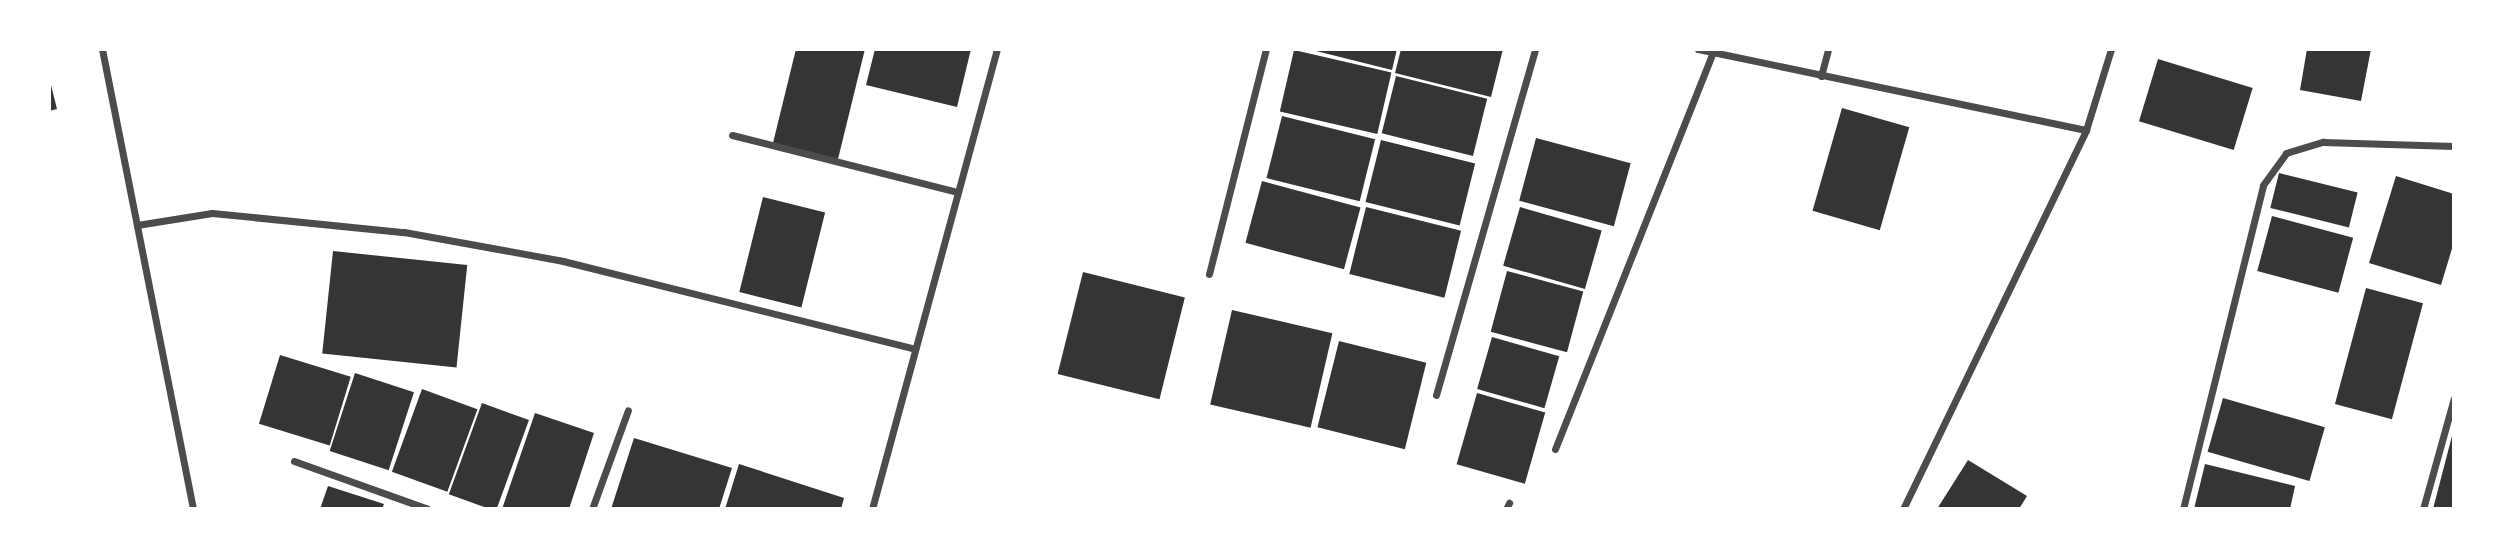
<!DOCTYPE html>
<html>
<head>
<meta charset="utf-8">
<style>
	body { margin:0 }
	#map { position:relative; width:2503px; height:558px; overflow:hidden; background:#fff; font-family:Lato,sans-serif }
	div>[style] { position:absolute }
	.building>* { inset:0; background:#353535; transform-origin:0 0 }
	.minor>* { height:7px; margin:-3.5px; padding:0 3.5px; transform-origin:3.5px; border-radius:3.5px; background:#4c4c4c }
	span { translate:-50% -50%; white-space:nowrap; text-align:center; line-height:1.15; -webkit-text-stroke:6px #fff; paint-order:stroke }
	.frame { position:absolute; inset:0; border:51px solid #fff; pointer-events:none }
</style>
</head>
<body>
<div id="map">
	<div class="building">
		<i style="clip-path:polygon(796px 49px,865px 49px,838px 159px,773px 143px)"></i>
		<i style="clip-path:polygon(875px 49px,971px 49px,957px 107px,866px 85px)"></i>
		<i style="clip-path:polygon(1308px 49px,1397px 49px,1392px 70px)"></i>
		<i style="clip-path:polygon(1401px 49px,1503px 49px,1491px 97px,1395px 73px)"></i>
		<i style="clip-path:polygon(2307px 49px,2371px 49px,2361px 101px,2300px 90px)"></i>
		<i style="left:1294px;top:50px;width:100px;height:63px;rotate:13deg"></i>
		<i style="left:2158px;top:59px;width:99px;height:65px;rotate:17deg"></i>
		<i style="left:1396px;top:76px;width:94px;height:59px;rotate:14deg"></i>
		<i style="clip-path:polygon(49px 77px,57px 109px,49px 111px)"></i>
		<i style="left:1842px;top:108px;width:70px;height:107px;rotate:16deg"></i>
		<i style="left:1282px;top:116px;width:96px;height:64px;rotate:14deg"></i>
		<i style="left:1536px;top:138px;width:98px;height:65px;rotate:15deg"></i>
		<i style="left:1381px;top:140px;width:97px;height:64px;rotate:14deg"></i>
		<i style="left:2279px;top:173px;width:81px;height:36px;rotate:14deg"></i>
		<i style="clip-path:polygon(2396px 176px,2454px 194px,2454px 242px,2441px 285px,2369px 263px)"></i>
		<i style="left:1262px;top:181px;width:102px;height:64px;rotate:15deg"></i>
		<i style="left:763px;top:197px;width:64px;height:98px;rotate:14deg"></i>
		<i style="left:1366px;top:207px;width:98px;height:69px;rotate:14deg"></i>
		<i style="left:1520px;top:207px;width:85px;height:61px;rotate:16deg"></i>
		<i style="left:2272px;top:216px;width:84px;height:57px;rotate:15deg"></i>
		<i style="left:333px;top:251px;width:135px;height:103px;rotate:6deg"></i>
		<i style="left:1507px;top:271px;width:79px;height:63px;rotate:15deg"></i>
		<i style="left:1083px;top:272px;width:105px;height:105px;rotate:14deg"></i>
		<i style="left:2366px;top:288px;width:59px;height:120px;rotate:15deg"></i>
		<i style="left:1232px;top:310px;width:103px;height:97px;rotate:13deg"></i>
		<i style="left:1492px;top:337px;width:70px;height:54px;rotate:16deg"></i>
		<i style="left:1339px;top:341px;width:90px;height:89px;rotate:14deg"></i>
		<i style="left:280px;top:355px;width:74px;height:72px;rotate:17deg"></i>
		<i style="left:355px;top:373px;width:62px;height:82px;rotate:18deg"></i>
		<i style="left:422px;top:389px;width:59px;height:88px;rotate:20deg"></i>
		<i style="left:1477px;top:393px;width:71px;height:74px;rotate:16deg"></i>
		<i style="left:2223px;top:398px;width:106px;height:56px;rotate:16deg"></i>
		<i style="left:482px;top:403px;width:50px;height:97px;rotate:20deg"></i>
		<i style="clip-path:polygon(535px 413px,594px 433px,569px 509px,502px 509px)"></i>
		<i style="clip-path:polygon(2453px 432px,2454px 509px,2433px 509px)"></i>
		<i style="clip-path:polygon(634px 438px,732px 468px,719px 509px,611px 509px)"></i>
		<i style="clip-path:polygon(1968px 460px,2027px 496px,2019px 509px,1937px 509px)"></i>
		<i style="clip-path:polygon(739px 464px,844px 498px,841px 509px,725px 509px)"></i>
		<i style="clip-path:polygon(2205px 464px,2295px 486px,2290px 509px,2194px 509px)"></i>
		<i style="clip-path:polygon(328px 486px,384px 504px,382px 509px,320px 509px)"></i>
	</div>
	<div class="minor">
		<i style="left:102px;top:49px;width:469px;rotate:78.8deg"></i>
		<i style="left:1698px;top:49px;width:396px;rotate:11.8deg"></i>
		<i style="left:2086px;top:130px;width:85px;rotate:-72.8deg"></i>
		<i style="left:1821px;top:76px;width:28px;rotate:-75deg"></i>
		<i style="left:732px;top:135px;width:233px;rotate:14.2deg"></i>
		<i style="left:137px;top:225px;width:76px;rotate:-9.1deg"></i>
		<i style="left:212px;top:213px;width:193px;rotate:5.7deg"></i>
		<i style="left:404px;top:232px;width:162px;rotate:10.3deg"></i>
		<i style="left:563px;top:261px;width:363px;rotate:14deg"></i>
		<i style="left:1209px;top:274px;width:232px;rotate:-75.8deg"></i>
		<i style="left:1436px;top:395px;width:360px;rotate:-74deg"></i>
		<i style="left:1555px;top:449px;width:427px;rotate:-68.3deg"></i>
		<i style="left:294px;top:461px;width:142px;rotate:19.7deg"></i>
		<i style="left:592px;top:509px;width:105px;rotate:-70deg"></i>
		<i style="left:872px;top:509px;width:477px;rotate:-74.8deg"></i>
		<i style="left:1506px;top:509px;width:7px;rotate:-63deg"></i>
		<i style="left:1903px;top:509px;width:421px;rotate:-64.2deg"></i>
		<i style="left:2183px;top:509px;width:334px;rotate:-76.1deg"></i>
		<i style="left:2263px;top:185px;width:39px;rotate:-54deg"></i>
		<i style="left:2286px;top:153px;width:39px;rotate:-17deg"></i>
		<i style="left:2323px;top:142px;width:131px;rotate:1.7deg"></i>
		<i style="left:2423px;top:509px;width:115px;rotate:-74.4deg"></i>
	</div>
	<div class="frame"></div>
</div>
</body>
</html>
